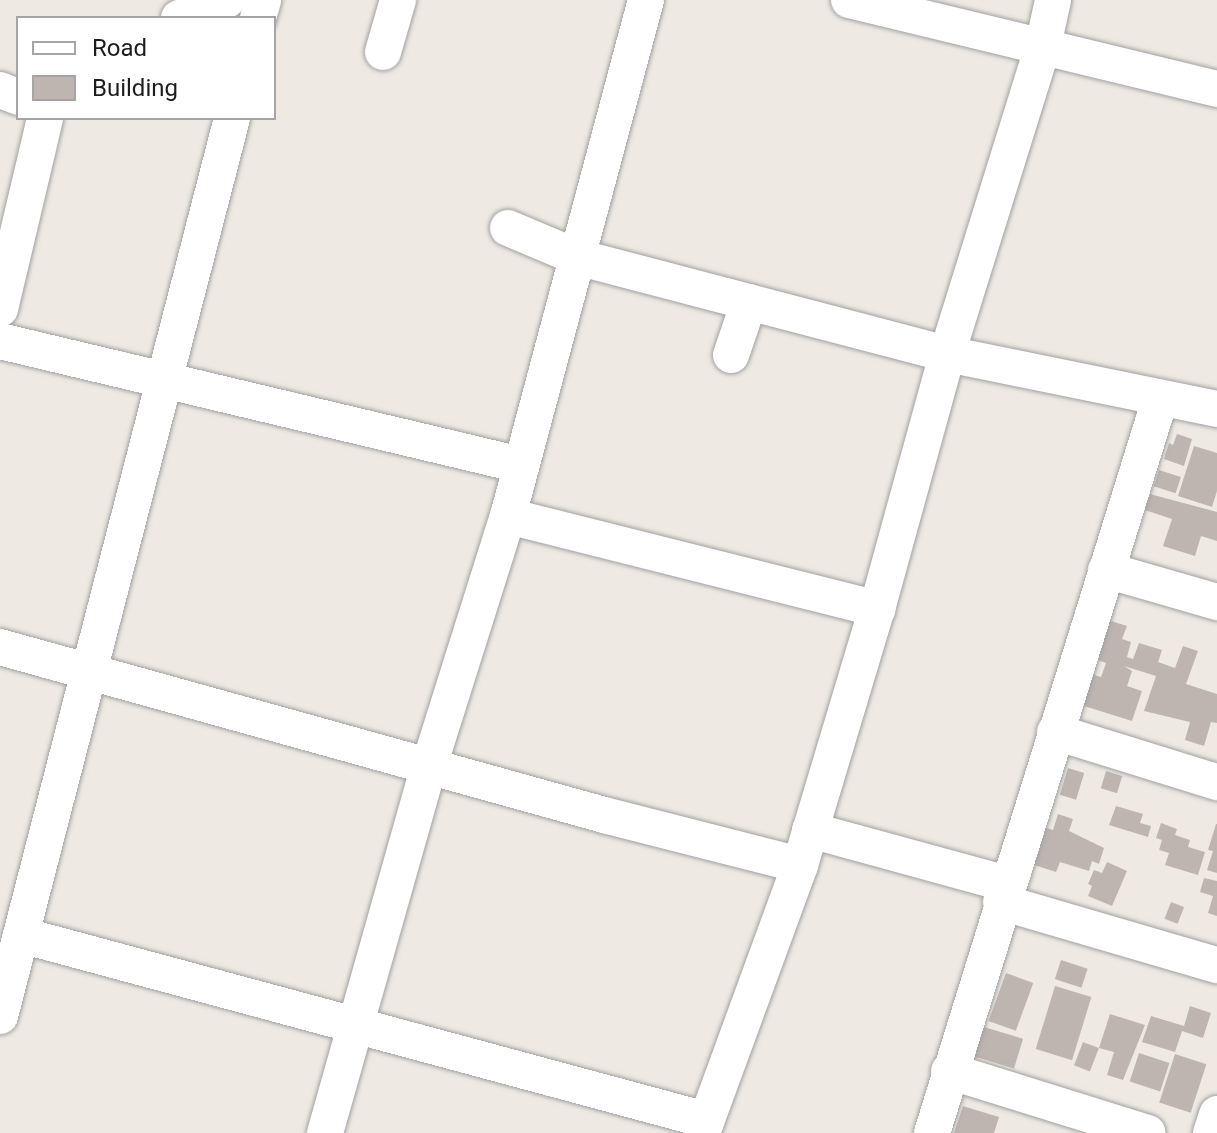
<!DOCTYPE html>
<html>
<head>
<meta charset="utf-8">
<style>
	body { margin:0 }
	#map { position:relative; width:1217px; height:1133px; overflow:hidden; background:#eeeae3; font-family:Roboto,sans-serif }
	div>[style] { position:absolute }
	.building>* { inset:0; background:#beb5b0; transform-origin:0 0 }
	.roads { filter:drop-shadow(0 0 2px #a1a1a1) drop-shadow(0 0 2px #a1a1a1) }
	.minor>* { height:36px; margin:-18px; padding:0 18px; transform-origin:18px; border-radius:18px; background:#fff }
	span { translate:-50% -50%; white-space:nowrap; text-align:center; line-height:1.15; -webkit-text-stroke:6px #fff; paint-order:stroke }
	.legend { position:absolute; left:16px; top:16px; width:260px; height:104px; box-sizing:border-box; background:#fff; border:2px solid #a5a5a5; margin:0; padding:10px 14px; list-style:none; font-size:24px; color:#1d1d1d }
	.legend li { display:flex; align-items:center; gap:16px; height:40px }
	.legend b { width:40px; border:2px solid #a5a5a5 }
</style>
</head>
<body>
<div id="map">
	<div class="building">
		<i style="clip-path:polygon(1177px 434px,1192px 439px,1184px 466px,1164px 459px,1169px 443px,1173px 445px)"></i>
		<i style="clip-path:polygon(1194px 446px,1217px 453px,1217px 491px,1212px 507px,1178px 496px)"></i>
		<i style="left:1159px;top:470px;width:23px;height:17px;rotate:18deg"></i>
		<i style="clip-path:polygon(1150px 494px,1217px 512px,1217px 541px,1201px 536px,1195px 556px,1163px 546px,1172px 519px,1145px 510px)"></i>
		<i style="clip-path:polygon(1108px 620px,1127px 626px,1122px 639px,1131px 642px,1127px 657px,1133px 659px,1139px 643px,1162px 650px,1158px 662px,1175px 668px,1183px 646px,1198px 651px,1186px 684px,1217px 694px,1217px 723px,1211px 722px,1204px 746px,1185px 740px,1190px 722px,1144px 711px,1156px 676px,1124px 666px,1132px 671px,1127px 686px,1142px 691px,1132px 721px,1081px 705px,1091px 674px,1101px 677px,1106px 663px,1095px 659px)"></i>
		<i style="left:1068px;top:768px;width:17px;height:28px;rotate:17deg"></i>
		<i style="left:1106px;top:771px;width:17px;height:18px;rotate:17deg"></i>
		<i style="clip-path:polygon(1116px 806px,1143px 814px,1140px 823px,1151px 826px,1148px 837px,1109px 825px)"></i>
		<i style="clip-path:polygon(1058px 814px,1073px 819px,1069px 831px,1104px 848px,1099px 864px,1092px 861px,1089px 871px,1060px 862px,1056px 872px,1034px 865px,1046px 828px,1053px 830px)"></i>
		<i style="clip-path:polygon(1161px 823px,1177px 829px,1175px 835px,1190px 840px,1188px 847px,1205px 852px,1198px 875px,1165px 865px,1169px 853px,1159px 850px,1162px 840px,1156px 838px)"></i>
		<i style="clip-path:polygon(1216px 824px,1217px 824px,1217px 873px,1207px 870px,1213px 851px,1208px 850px)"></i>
		<i style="clip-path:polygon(1107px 862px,1127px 871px,1112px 906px,1088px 896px,1092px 886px,1088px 884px,1094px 870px,1102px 873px)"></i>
		<i style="clip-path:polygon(1204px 878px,1217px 881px,1217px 916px,1208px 913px,1213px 896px,1200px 892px)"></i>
		<i style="left:1171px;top:902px;width:14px;height:18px;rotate:21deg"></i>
		<i style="left:1061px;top:960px;width:28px;height:20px;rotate:18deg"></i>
		<i style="left:1006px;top:973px;width:29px;height:51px;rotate:20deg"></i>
		<i style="left:1055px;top:986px;width:38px;height:66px;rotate:17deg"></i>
		<i style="clip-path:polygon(1190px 1006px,1211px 1013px,1203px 1038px,1182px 1031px,1175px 1052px,1142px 1042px,1151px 1016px,1184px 1026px)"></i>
		<i style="clip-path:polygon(1110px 1014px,1145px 1025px,1123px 1080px,1107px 1075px,1114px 1052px,1099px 1048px)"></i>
		<i style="left:981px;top:1026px;width:44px;height:31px;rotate:17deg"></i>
		<i style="left:1083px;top:1042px;width:17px;height:25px;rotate:21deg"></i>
		<i style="left:1139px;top:1053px;width:32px;height:30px;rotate:18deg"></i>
		<i style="left:1175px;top:1054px;width:33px;height:51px;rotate:18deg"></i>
		<i style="clip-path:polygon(963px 1106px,999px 1117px,994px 1133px,954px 1133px)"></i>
	</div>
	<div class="roads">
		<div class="minor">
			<i style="left:849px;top:0;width:379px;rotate:13.6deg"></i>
			<i style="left:179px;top:18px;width:51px;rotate:-20.6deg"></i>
			<i style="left:258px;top:18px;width:19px;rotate:-74deg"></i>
			<i style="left:383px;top:52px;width:54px;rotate:-73.9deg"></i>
			<i style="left:0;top:90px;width:19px;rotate:21deg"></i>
			<i style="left:508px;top:228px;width:75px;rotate:22.8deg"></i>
			<i style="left:577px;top:257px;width:383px;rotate:14.7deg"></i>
			<i style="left:947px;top:354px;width:276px;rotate:11.5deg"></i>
			<i style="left:0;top:309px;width:196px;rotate:-76.7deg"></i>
			<i style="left:0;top:341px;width:536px;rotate:13.39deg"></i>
			<i style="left:731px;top:355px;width:56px;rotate:-71.2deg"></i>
			<i style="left:508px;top:516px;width:381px;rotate:14.1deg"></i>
			<i style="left:1106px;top:570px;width:116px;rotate:16.1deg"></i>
			<i style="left:0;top:647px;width:627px;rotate:15.54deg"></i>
			<i style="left:604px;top:815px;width:202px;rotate:14.3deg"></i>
			<i style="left:1055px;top:732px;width:170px;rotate:17.2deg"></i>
			<i style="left:810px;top:830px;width:204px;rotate:15.3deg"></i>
			<i style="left:1001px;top:902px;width:225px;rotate:16.3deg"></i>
			<i style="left:21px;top:935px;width:710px;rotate:15.11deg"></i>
			<i style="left:0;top:1016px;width:927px;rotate:-75.51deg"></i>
			<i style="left:949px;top:1071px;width:208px;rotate:17.3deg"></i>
			<i style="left:325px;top:1133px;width:381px;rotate:-74.2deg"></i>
			<i style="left:429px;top:766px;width:262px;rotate:-72.5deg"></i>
			<i style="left:508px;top:516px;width:534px;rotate:-75.03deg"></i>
			<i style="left:702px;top:1133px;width:285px;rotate:-69.9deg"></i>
			<i style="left:800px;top:865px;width:267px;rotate:-73.3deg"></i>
			<i style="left:877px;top:609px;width:264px;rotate:-74.6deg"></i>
			<i style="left:947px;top:354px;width:323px;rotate:-72.7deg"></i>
			<i style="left:1043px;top:46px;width:47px;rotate:-77.7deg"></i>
			<i style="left:932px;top:1133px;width:769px;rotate:-72.74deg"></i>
			<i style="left:1211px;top:1133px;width:20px;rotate:-72deg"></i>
		</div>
	</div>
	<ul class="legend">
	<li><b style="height:10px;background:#fff"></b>Road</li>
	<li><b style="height:22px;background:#beb5b0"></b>Building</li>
	</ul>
</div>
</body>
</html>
